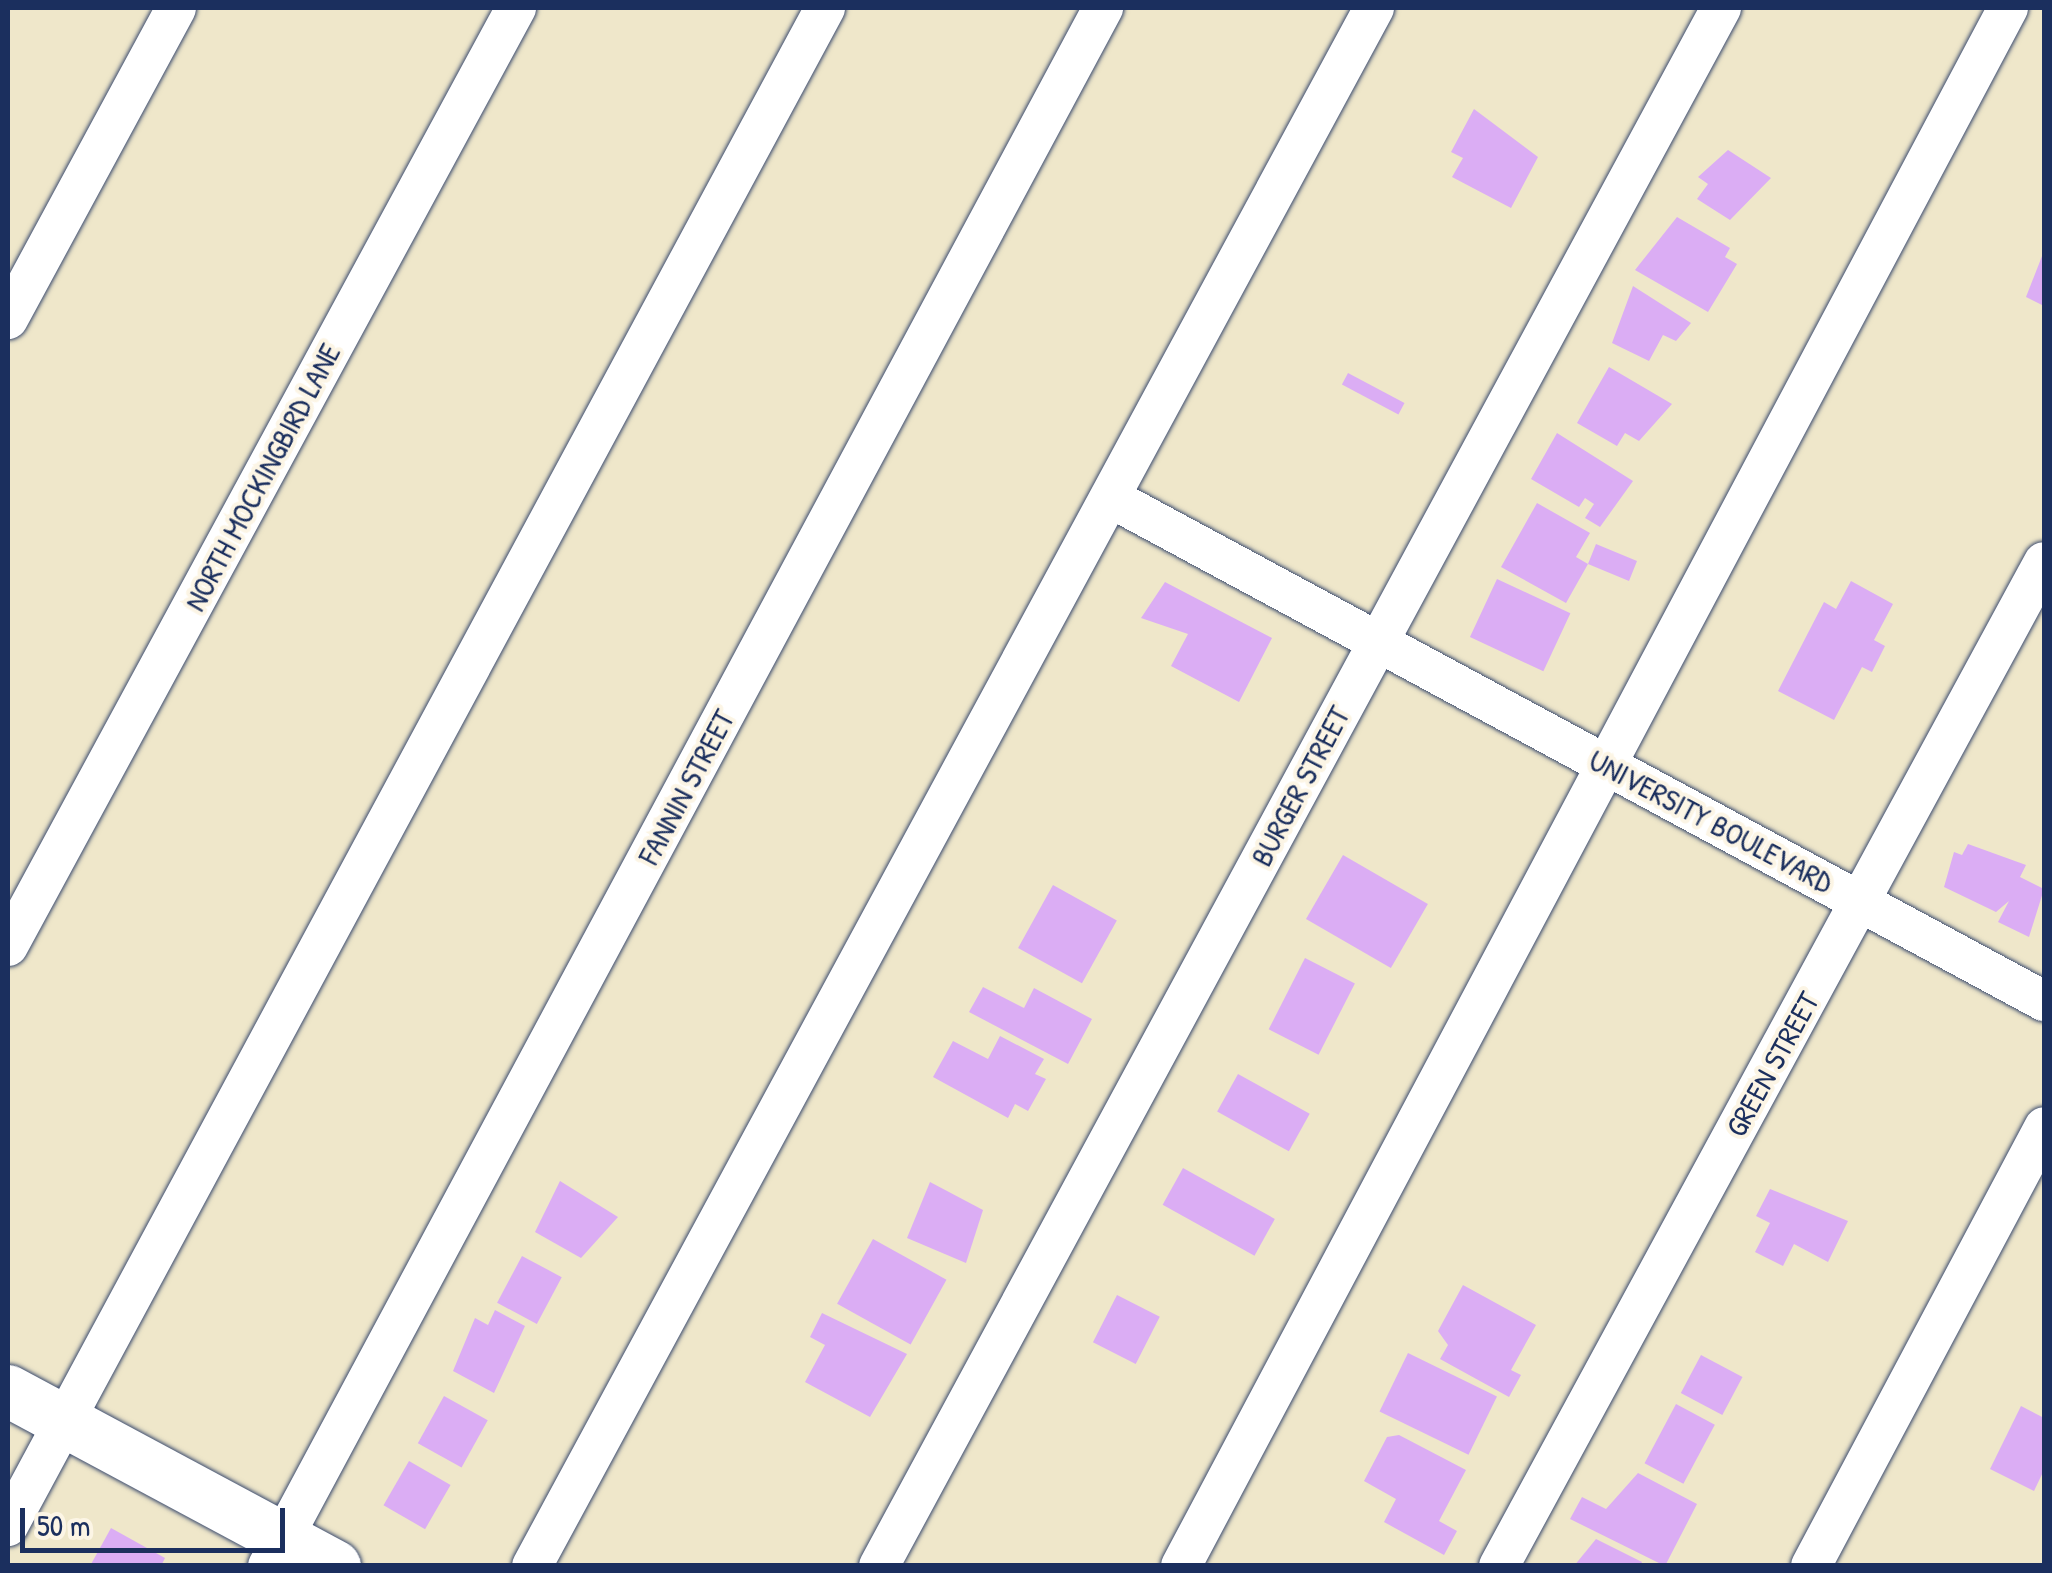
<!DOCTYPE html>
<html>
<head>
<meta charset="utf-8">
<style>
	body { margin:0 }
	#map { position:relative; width:2052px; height:1573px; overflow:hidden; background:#efe7ca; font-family:"Patrick Hand",sans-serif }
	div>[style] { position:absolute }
	.building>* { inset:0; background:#dbadf4; transform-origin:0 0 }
	.roads { filter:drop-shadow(0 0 2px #3b4b6e) drop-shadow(0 0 2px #3b4b6e) }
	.minor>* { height:40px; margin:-20px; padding:0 20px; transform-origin:20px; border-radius:20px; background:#fff }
	.major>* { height:52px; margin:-26px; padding:0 26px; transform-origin:26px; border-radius:26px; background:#fff }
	span { translate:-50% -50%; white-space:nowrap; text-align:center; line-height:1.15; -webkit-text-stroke:8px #fcf5e5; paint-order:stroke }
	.street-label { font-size:30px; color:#1b2f5e }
	.frame { position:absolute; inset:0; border:10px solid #1b2f5e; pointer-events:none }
	.scale { position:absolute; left:20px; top:1508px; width:265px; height:45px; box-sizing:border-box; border:5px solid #1b2f5e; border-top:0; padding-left:12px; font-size:30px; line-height:35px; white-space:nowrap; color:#1b2f5e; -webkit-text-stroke:8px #fcf5e5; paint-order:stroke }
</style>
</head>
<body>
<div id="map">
	<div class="building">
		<i style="clip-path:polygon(1474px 109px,1538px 157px,1511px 208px,1452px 177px,1463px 158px,1451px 152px)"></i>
		<i style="clip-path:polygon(1728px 150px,1771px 178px,1730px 220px,1697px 199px,1708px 184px,1698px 177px)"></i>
		<i style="clip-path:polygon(1677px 217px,1730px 248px,1725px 257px,1737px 264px,1708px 312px,1635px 270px)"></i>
		<i style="clip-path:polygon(2044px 251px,2044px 306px,2026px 297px)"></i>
		<i style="clip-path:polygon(1633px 286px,1691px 323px,1676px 341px,1663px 335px,1649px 361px,1612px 343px)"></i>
		<i style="clip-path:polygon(1609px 367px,1672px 404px,1639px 441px,1625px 433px,1617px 446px,1577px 423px)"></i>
		<i style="left:1348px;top:373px;width:64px;height:13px;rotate:28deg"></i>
		<i style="clip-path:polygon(1557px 433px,1633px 481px,1600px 527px,1585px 518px,1594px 504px,1585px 498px,1579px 507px,1531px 479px)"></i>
		<i style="clip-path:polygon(1537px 503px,1590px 533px,1576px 557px,1588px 564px,1596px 544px,1637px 561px,1629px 581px,1588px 564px,1566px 603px,1501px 567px)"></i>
		<i style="left:1497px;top:579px;width:81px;height:64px;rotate:25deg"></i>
		<i style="clip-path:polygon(1851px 581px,1893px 604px,1874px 640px,1885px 646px,1872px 672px,1862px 667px,1834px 720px,1778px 691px,1824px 602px,1836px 609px)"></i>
		<i style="clip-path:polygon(1165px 582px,1272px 638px,1239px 702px,1171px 666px,1188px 634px,1141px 618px)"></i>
		<i style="clip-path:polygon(1968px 844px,2026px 865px,2020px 877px,2044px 889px,2029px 937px,1998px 922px,2009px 901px,1996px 912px,1944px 887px,1954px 852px,1962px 855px)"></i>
		<i style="left:1343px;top:855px;width:98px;height:74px;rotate:30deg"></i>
		<i style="left:1053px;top:885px;width:73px;height:72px;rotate:29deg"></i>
		<i style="left:1305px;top:958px;width:56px;height:80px;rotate:27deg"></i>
		<i style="clip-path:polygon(983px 987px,1024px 1008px,1034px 988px,1092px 1019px,1068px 1064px,969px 1012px)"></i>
		<i style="clip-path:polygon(1000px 1036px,1044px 1059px,1035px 1074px,1046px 1079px,1028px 1111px,1015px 1104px,1008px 1118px,933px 1077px,953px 1041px,988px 1059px)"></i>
		<i style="left:1238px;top:1074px;width:82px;height:43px;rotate:29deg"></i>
		<i style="left:1183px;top:1168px;width:105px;height:42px;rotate:29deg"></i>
		<i style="clip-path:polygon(560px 1181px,618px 1217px,581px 1258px,535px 1232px)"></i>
		<i style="clip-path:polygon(930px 1182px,983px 1210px,966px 1263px,907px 1238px)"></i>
		<i style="clip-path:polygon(1770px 1189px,1848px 1221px,1828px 1262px,1794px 1244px,1783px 1266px,1755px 1252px,1770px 1223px,1756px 1216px)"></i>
		<i style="left:873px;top:1239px;width:84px;height:74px;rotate:29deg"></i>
		<i style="left:522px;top:1256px;width:45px;height:53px;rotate:28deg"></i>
		<i style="clip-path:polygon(1463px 1285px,1536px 1325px,1511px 1370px,1521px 1375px,1509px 1397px,1440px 1359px,1448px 1345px,1438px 1331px)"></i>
		<i style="left:1117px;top:1295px;width:48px;height:53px;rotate:27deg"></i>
		<i style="clip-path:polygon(495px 1310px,525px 1326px,494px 1393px,453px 1371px,475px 1318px,488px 1325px)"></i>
		<i style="clip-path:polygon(822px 1313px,907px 1354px,870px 1417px,805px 1382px,825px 1345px,810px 1337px)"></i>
		<i style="left:1408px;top:1353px;width:99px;height:65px;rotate:26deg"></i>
		<i style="left:1701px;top:1355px;width:47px;height:43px;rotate:28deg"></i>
		<i style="left:444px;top:1396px;width:50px;height:54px;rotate:29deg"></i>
		<i style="left:1676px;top:1404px;width:44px;height:67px;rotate:28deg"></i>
		<i style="clip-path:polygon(2021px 1406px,2044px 1418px,2044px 1470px,2034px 1491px,1990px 1469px)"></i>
		<i style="clip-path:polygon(1399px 1435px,1466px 1470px,1439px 1521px,1457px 1531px,1444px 1555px,1384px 1522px,1396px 1499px,1364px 1481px,1387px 1437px)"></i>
		<i style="left:409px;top:1461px;width:48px;height:51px;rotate:30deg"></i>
		<i style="clip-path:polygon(1638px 1473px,1697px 1504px,1665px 1566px,1570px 1519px,1582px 1497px,1606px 1509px)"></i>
		<i style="clip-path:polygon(111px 1528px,165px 1558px,161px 1566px,90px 1566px)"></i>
		<i style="clip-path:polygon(1596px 1539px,1642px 1562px,1640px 1566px,1574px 1566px)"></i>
	</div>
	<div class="roads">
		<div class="minor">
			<i style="left:8px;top:319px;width:353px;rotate:-61.6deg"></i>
			<i style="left:1111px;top:498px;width:1060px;rotate:28.33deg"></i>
			<i style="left:8px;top:946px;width:1067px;rotate:-61.56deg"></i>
			<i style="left:8px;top:1526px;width:1724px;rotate:-61.71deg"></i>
			<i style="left:268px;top:1566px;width:1768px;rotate:-61.81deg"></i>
			<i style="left:532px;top:1566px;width:1771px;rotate:-61.61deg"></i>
			<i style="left:879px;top:1566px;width:1771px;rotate:-61.61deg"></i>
			<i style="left:1181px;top:1566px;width:1764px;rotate:-62.04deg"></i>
			<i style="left:1499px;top:1566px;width:1142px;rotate:-61.51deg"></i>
			<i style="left:1811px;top:1566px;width:497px;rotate:-62deg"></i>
		</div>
		<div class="major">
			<i style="left:8px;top:1391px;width:371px;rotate:28.2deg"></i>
		</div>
	</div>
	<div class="street-label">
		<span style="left:262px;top:477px;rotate:-62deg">NORTH MOCKINGBIRD LANE</span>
		<span style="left:1300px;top:786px;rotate:-62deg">BURGER STREET</span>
		<span style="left:686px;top:787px;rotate:-62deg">FANNIN STREET</span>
		<span style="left:1711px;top:821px;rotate:28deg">UNIVERSITY BOULEVARD</span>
		<span style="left:1772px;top:1064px;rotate:-61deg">GREEN STREET</span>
	</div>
	<div class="frame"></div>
	<div class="scale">50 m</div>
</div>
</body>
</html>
